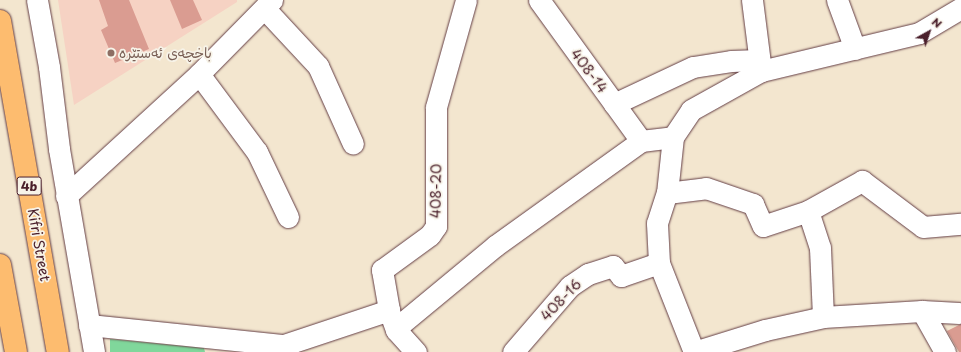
<!DOCTYPE html>
<html>
<head>
<meta charset="utf-8">
<style>
	body { margin:0 }
	#map { position:relative; width:961px; height:352px; overflow:hidden; background:#f3e6cf; font-family:"Playpen Sans","Playpen Sans Arabic",sans-serif }
	div>[style] { position:absolute }
	.built>* { inset:0; background:#f6d2c3 }
	.green>* { inset:0; background:#80d79b }
	.building>* { inset:0; background:#da9c91 }
	.roads { filter:drop-shadow(0 0 1px #633d44) drop-shadow(0 0 1px #633d44) }
	.minor>* { height:21px; margin:-10.5px; padding:0 10.5px; transform-origin:10.5px; border-radius:10.5px; background:#fff }
	.highway>* { height:22px; margin:-11px; padding:0 11px; transform-origin:11px; border-radius:11px; background:#fdbc6f }
	.dots>* { width:11px; height:11px; translate:-50% -50%; box-sizing:border-box; border:2px solid #f7f3e8; border-radius:50% }
	span { translate:-50% -50%; white-space:nowrap; text-align:center; line-height:1.15; -webkit-text-stroke:3.5px #f7f3e8; paint-order:stroke }
	.shield-label span { padding:1px 3px; background:#f7f3e8; border:1px solid; border-radius:3px; -webkit-text-stroke-width:0 }
	.shield-label { font-size:13px; color:#4a1f2b; font-weight:700 }
	.education-label { font-size:14px; color:#785e54 }
	.left { translate:0 -50%; text-align:left }
	.street-label { font-size:14px; color:#4a1f2b }
	.north { position:absolute; left:909px; top:12px; width:40px; height:40px; -webkit-text-stroke:3px #f7f3e8; paint-order:stroke; rotate:40deg; font-size:11px; font-weight:700; line-height:16px; text-align:center; color:#4a1f2b }
	.north::after { content:''; display:block; margin:auto; width:14px; height:18px; background:#4a1f2b; clip-path:polygon(50% 0,100% 100%,50% 72%,0 100%) }
</style>
</head>
<body>
<div id="map">
	<div class="built">
		<i style="clip-path:polygon(58px 0,237px 0,237px 2px,74px 105px)"></i>
	</div>
	<div class="green">
		<i style="clip-path:polygon(110px 339px,204px 348px,205px 352px,110px 352px)"></i>
	</div>
	<div class="building">
		<i style="clip-path:polygon(99px 0,129px 0,149px 49px,115px 63px,101px 30px,108px 26px)"></i>
		<i style="clip-path:polygon(170px 0,193px 0,202px 20px,182px 29px)"></i>
		<i style="clip-path:polygon(961px 324px,961px 352px,959px 352px,947px 331px)"></i>
	</div>
	<div class="roads">
		<div class="minor">
			<i style="left:37px;top:0;width:68px;rotate:79.8deg"></i>
			<i style="left:49px;top:67px;width:83px;rotate:83deg"></i>
			<i style="left:59px;top:149px;width:206px;rotate:80.2deg"></i>
			<i style="left:539px;top:0;width:174px;rotate:54.1deg"></i>
			<i style="left:752px;top:0;width:72px;rotate:82.8deg"></i>
			<i style="left:837px;top:0;width:52px;rotate:69.8deg"></i>
			<i style="left:265px;top:9px;width:78px;rotate:47.1deg"></i>
			<i style="left:318px;top:66px;width:85px;rotate:65.8deg"></i>
			<i style="left:199px;top:74px;width:97px;rotate:53.4deg"></i>
			<i style="left:257px;top:152px;width:72px;rotate:64.5deg"></i>
			<i style="left:614px;top:104px;width:87px;rotate:-25.1deg"></i>
			<i style="left:693px;top:67px;width:38px;rotate:-9deg"></i>
			<i style="left:731px;top:61px;width:28px;rotate:-2deg"></i>
			<i style="left:667px;top:193px;width:39px;rotate:-7deg"></i>
			<i style="left:706px;top:188px;width:50px;rotate:18.8deg"></i>
			<i style="left:753px;top:204px;width:24px;rotate:66deg"></i>
			<i style="left:763px;top:226px;width:47px;rotate:-18.4deg"></i>
			<i style="left:808px;top:211px;width:62px;rotate:-29.1deg"></i>
			<i style="left:862px;top:181px;width:76px;rotate:37deg"></i>
			<i style="left:923px;top:227px;width:38px;rotate:-5deg"></i>
			<i style="left:66px;top:196px;width:180px;rotate:-42.5deg"></i>
			<i style="left:199px;top:74px;width:104px;rotate:-45.4deg"></i>
			<i style="left:808px;top:211px;width:39px;rotate:72deg"></i>
			<i style="left:820px;top:248px;width:69px;rotate:87.5deg"></i>
			<i style="left:922px;top:311px;width:47px;rotate:60.7deg"></i>
			<i style="left:391px;top:316px;width:15px;rotate:70deg"></i>
			<i style="left:396px;top:330px;width:30px;rotate:48deg"></i>
			<i style="left:89px;top:325px;width:196px;rotate:5.9deg"></i>
			<i style="left:284px;top:345px;width:7px;rotate:56deg"></i>
			<i style="left:396px;top:328px;width:129px;rotate:-39.6deg"></i>
			<i style="left:495px;top:246px;width:180px;rotate:-35.7deg"></i>
			<i style="left:641px;top:141px;width:32px;rotate:-7deg"></i>
			<i style="left:275px;top:352px;width:11px;rotate:-38deg"></i>
			<i style="left:284px;top:345px;width:111px;rotate:-18.4deg"></i>
			<i style="left:389px;top:310px;width:41px;rotate:-99.9deg"></i>
			<i style="left:382px;top:270px;width:59px;rotate:-36.1deg"></i>
			<i style="left:430px;top:235px;width:11px;rotate:-56deg"></i>
			<i style="left:436px;top:226px;width:119px;rotate:-90deg"></i>
			<i style="left:436px;top:107px;width:111px;rotate:-74.3deg"></i>
			<i style="left:513px;top:352px;width:87px;rotate:-49.2deg"></i>
			<i style="left:570px;top:286px;width:22px;rotate:-34deg"></i>
			<i style="left:588px;top:274px;width:26px;rotate:-18deg"></i>
			<i style="left:613px;top:266px;width:13px;rotate:51deg"></i>
			<i style="left:621px;top:276px;width:40px;rotate:-18.9deg"></i>
			<i style="left:694px;top:352px;width:96px;rotate:-111.5deg"></i>
			<i style="left:659px;top:263px;width:40px;rotate:-92.9deg"></i>
			<i style="left:657px;top:223px;width:32px;rotate:-72deg"></i>
			<i style="left:667px;top:193px;width:56px;rotate:-83.9deg"></i>
			<i style="left:673px;top:137px;width:32px;rotate:-56deg"></i>
			<i style="left:691px;top:110px;width:80px;rotate:-29.1deg"></i>
			<i style="left:761px;top:71px;width:163px;rotate:-13.5deg"></i>
			<i style="left:919px;top:33px;width:49px;rotate:-30.8deg"></i>
			<i style="left:694px;top:352px;width:74px;rotate:-17.2deg"></i>
			<i style="left:765px;top:330px;width:59px;rotate:-12.6deg"></i>
			<i style="left:823px;top:317px;width:99px;rotate:-3.5deg"></i>
			<i style="left:922px;top:311px;width:37px;rotate:3deg"></i>
		</div>
		<div class="highway">
			<i style="left:0;top:21px;width:336px;rotate:80.1deg"></i>
			<i style="left:0;top:265px;width:88px;rotate:79.6deg"></i>
		</div>
	</div>
	<div class="dots">
		<i style="left:111px;top:53px;background:#8d6e63"></i>
	</div>
	<div class="shield-label">
		<span style="left:29px;top:186px">4b</span>
	</div>
	<div class="education-label">
		<span class="left" style="left:119px;top:53px">باخچەی ئەستێرە</span>
	</div>
	<div class="street-label">
		<span style="left:589px;top:71px;rotate:53deg">408-14</span>
		<span style="left:436px;top:191px;rotate:-89deg">408-20</span>
		<span style="left:39px;top:245px;rotate:80deg">Kifri Street</span>
		<span style="left:561px;top:300px;rotate:-46deg">408-16</span>
	</div>
	<div class="north">N</div>
</div>
</body>
</html>
